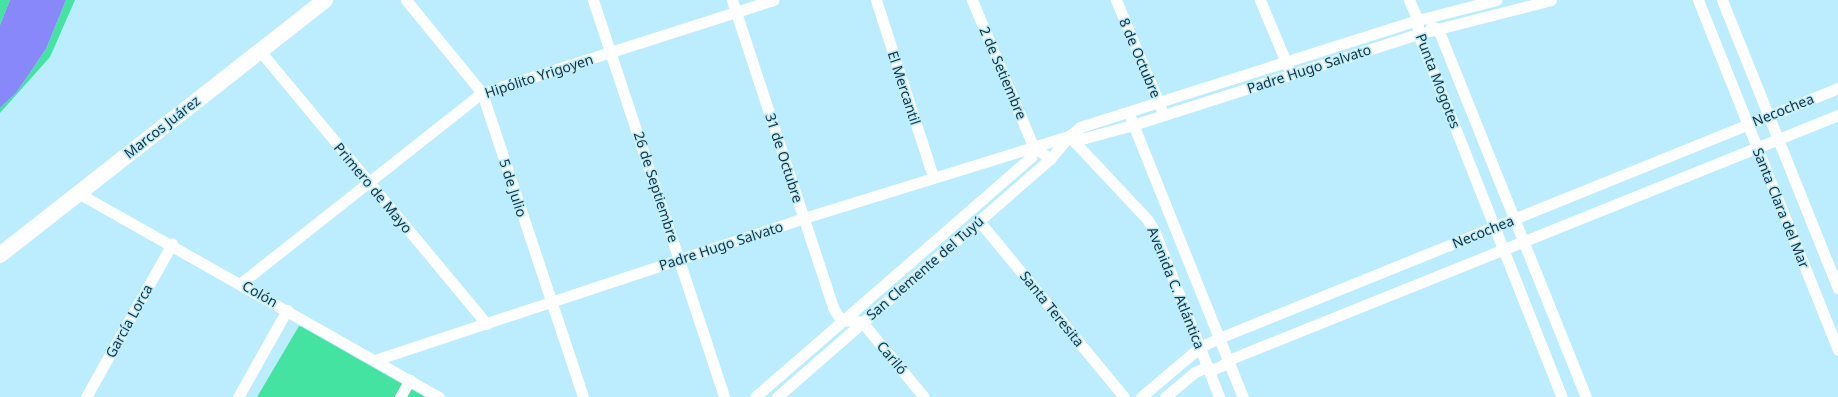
<!DOCTYPE html>
<html>
<head>
<meta charset="utf-8">
<style>
	body { margin:0 }
	#map { position:relative; width:1838px; height:397px; overflow:hidden; background:#bcedfe; font-family:"Noto Sans",sans-serif }
	div>[style] { position:absolute }
	.green>* { inset:0; background:#44e3a1 }
	.water>* { inset:0; background:#8888fa }
	.street>* { height:11px; margin:-5.5px; padding:0 5.5px; transform-origin:5.5px; border-radius:5.5px; background:#fff }
	.secondary>* { height:16px; margin:-8px; padding:0 8px; transform-origin:8px; border-radius:8px; background:#fff }
	span { translate:-50% -50%; white-space:nowrap; text-align:center; line-height:1.15; -webkit-text-stroke:3px #bcedfe; paint-order:stroke }
	.street-label { font-size:14px; color:#1a333b }
</style>
</head>
<body>
<div id="map">
	<div class="green">
		<i style="clip-path:polygon(0 0,10px 0,0 25px)"></i>
		<i style="clip-path:polygon(66px 0,75px 0,50px 57px,0 113px,0 108px,16px 93px,46px 49px)"></i>
		<i style="clip-path:polygon(299px 326px,302px 327px,425px 397px,257px 397px)"></i>
	</div>
	<div class="water">
		<i style="clip-path:polygon(10px 0,66px 0,46px 49px,16px 93px,0 108px,0 25px)"></i>
	</div>
	<div class="street">
		<i style="left:406px;top:0;width:120px;rotate:50.7deg"></i>
		<i style="left:482px;top:93px;width:320px;rotate:71.6deg"></i>
		<i style="left:593px;top:0;width:418px;rotate:71.7deg"></i>
		<i style="left:732px;top:0;width:324px;rotate:71.8deg"></i>
		<i style="left:833px;top:308px;width:14px;rotate:56deg"></i>
		<i style="left:841px;top:320px;width:21px;rotate:5deg"></i>
		<i style="left:862px;top:322px;width:97px;rotate:50.4deg"></i>
		<i style="left:876px;top:0;width:186px;rotate:72.1deg"></i>
		<i style="left:972px;top:0;width:158px;rotate:67.3deg"></i>
		<i style="left:1033px;top:146px;width:21px;rotate:37deg"></i>
		<i style="left:1116px;top:0;width:117px;rotate:67.4deg"></i>
		<i style="left:1260px;top:0;width:73px;rotate:67.3deg"></i>
		<i style="left:1409px;top:0;width:22px;rotate:66deg"></i>
		<i style="left:1418px;top:20px;width:14px;rotate:90deg"></i>
		<i style="left:1418px;top:34px;width:391px;rotate:68.4deg"></i>
		<i style="left:1698px;top:0;width:377px;rotate:68.2deg"></i>
		<i style="left:1722px;top:0;width:311px;rotate:68.1deg"></i>
		<i style="left:1431px;top:26px;width:8px;rotate:23deg"></i>
		<i style="left:1438px;top:29px;width:397px;rotate:68.1deg"></i>
		<i style="left:260px;top:51px;width:355px;rotate:50.3deg"></i>
		<i style="left:1131px;top:119px;width:300px;rotate:68.1deg"></i>
		<i style="left:1069px;top:136px;width:16px;rotate:7deg"></i>
		<i style="left:1085px;top:138px;width:50px;rotate:-15.2deg"></i>
		<i style="left:1133px;top:125px;width:299px;rotate:-17.7deg"></i>
		<i style="left:1418px;top:34px;width:137px;rotate:-14.3deg"></i>
		<i style="left:1069px;top:136px;width:114px;rotate:46.8deg"></i>
		<i style="left:1147px;top:219px;width:13px;rotate:58deg"></i>
		<i style="left:1154px;top:230px;width:179px;rotate:68.7deg"></i>
		<i style="left:78px;top:193px;width:415px;rotate:29.5deg"></i>
		<i style="left:979px;top:221px;width:228px;rotate:50.5deg"></i>
		<i style="left:241px;top:283px;width:307px;rotate:-38.3deg"></i>
		<i style="left:482px;top:93px;width:306px;rotate:-17.7deg"></i>
		<i style="left:375px;top:360px;width:452px;rotate:-18.3deg"></i>
		<i style="left:804px;top:218px;width:277px;rotate:-17.2deg"></i>
		<i style="left:1069px;top:136px;width:14px;rotate:-39deg"></i>
		<i style="left:1080px;top:127px;width:355px;rotate:-17.6deg"></i>
		<i style="left:1418px;top:20px;width:81px;rotate:-14.4deg"></i>
		<i style="left:86px;top:397px;width:176px;rotate:-60.7deg"></i>
		<i style="left:238px;top:397px;width:100px;rotate:-60.6deg"></i>
		<i style="left:400px;top:397px;width:20px;rotate:-60deg"></i>
		<i style="left:755px;top:397px;width:366px;rotate:-41deg"></i>
		<i style="left:1031px;top:157px;width:11px;rotate:-80deg"></i>
		<i style="left:777px;top:397px;width:362px;rotate:-41.1deg"></i>
		<i style="left:1050px;top:159px;width:30px;rotate:-50deg"></i>
		<i style="left:1141px;top:397px;width:77px;rotate:-40.3deg"></i>
		<i style="left:1200px;top:347px;width:21px;rotate:-25deg"></i>
		<i style="left:1219px;top:338px;width:668px;rotate:-21.99deg"></i>
		<i style="left:1165px;top:397px;width:39px;rotate:-40deg"></i>
		<i style="left:1195px;top:372px;width:13px;rotate:-23deg"></i>
		<i style="left:1207px;top:367px;width:7px;rotate:16deg"></i>
		<i style="left:1214px;top:369px;width:10px;rotate:-24deg"></i>
		<i style="left:1223px;top:365px;width:7px;rotate:-45deg"></i>
		<i style="left:1228px;top:360px;width:657px;rotate:-21.88deg"></i>
	</div>
	<div class="secondary">
		<i style="left:0;top:255px;width:413px;rotate:-38.1deg"></i>
	</div>
	<div class="street-label">
		<span style="left:1140px;top:58px;rotate:67deg">8 de Octubre</span>
		<span style="left:1309px;top:69px;rotate:-18deg">Padre Hugo Salvato</span>
		<span style="left:1003px;top:73px;rotate:67deg">2 de Setiembre</span>
		<span style="left:539px;top:76px;rotate:-18deg">Hipólito Yrigoyen</span>
		<span style="left:1438px;top:81px;rotate:69deg">Punta Mogotes</span>
		<span style="left:904px;top:88px;rotate:72deg">El Mercantil</span>
		<span style="left:1783px;top:110px;rotate:-22deg">Necochea</span>
		<span style="left:162px;top:127px;rotate:-38deg">Marcos Juárez</span>
		<span style="left:784px;top:158px;rotate:72deg">31 de Octubre</span>
		<span style="left:656px;top:187px;rotate:72deg">26 de Septiembre</span>
		<span style="left:373px;top:188px;rotate:50deg">Primero de Mayo</span>
		<span style="left:513px;top:188px;rotate:72deg">5 de Julio</span>
		<span style="left:1781px;top:208px;rotate:68deg">Santa Clara del Mar</span>
		<span style="left:1483px;top:232px;rotate:-22deg">Necochea</span>
		<span style="left:721px;top:246px;rotate:-18deg">Padre Hugo Salvato</span>
		<span style="left:925px;top:268px;rotate:-41deg">San Clemente del Tuyú</span>
		<span style="left:1176px;top:288px;rotate:68deg">Avenida C. Atlántica</span>
		<span style="left:260px;top:294px;rotate:30deg">Colón</span>
		<span style="left:1052px;top:309px;rotate:51deg">Santa Teresita</span>
		<span style="left:129px;top:321px;rotate:-61deg">García Lorca</span>
		<span style="left:892px;top:358px;rotate:50deg">Cariló</span>
	</div>
</div>
</body>
</html>
